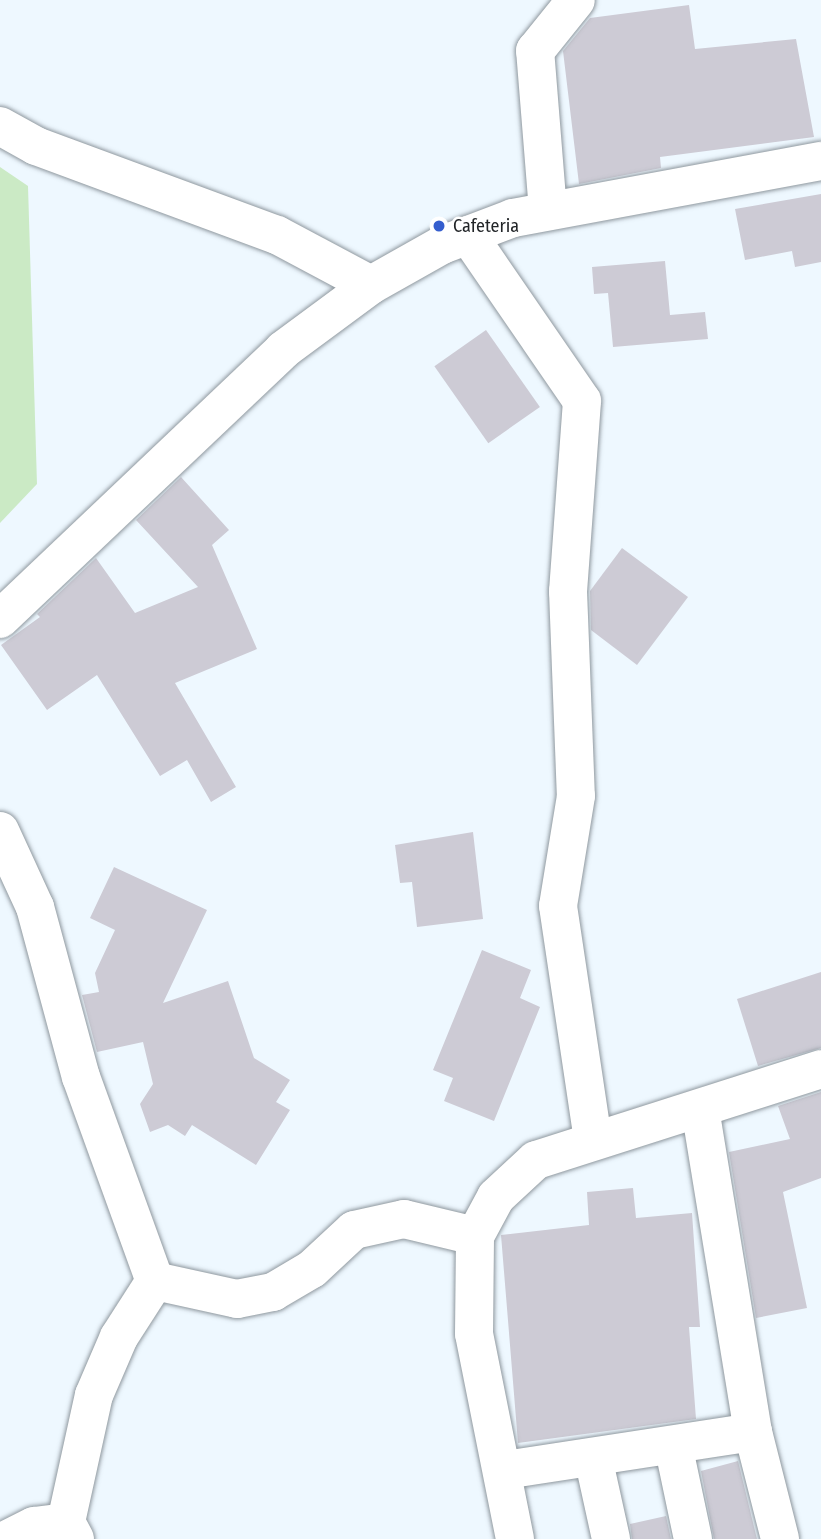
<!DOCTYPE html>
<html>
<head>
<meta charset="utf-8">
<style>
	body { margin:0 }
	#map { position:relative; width:821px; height:1539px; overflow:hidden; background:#eef8ff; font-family:"Fira Sans Condensed",sans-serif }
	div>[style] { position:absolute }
	.green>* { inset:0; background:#cbeac5 }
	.building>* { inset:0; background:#cdcbd5; transform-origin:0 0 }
	.roads { filter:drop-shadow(0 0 2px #8f989f) drop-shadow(0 0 2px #8f989f) }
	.minor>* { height:38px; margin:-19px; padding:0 19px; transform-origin:19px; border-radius:19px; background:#fff }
	.dots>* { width:19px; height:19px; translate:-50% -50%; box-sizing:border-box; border:4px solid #fff; border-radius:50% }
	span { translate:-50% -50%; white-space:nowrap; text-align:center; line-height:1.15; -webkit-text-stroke:5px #fff; paint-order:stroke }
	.poi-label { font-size:18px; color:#222528 }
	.left { translate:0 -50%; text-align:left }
</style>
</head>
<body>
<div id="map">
	<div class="green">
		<i style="clip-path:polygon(0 167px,28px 186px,37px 484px,0 523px)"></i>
	</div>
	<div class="building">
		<i style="clip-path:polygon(689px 5px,695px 49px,796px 39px,814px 137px,660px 157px,661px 168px,579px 184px,563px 51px,590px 18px)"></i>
		<i style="clip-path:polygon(821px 194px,821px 262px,795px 267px,792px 251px,745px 260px,735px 209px)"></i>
		<i style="clip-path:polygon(665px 261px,670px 315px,705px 312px,708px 339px,613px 347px,608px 293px,594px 294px,592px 267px)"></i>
		<i style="left:486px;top:330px;width:94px;height:63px;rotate:55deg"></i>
		<i style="clip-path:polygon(181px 477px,229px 530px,212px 545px,257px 649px,175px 683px,236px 787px,211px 802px,187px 760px,160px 776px,97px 675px,47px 710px,1px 645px,40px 617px,37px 614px,96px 558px,135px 613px,198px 587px,136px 520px)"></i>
		<i style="clip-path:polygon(622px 548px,688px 597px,637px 665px,591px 630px,590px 591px)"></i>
		<i style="clip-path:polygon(473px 832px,483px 919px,417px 927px,412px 882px,400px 883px,395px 845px)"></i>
		<i style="clip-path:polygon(114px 867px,207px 910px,163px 1003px,228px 981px,254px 1058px,290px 1080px,276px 1102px,290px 1110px,256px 1165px,192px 1125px,185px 1136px,168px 1125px,150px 1132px,140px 1104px,153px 1084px,143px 1042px,97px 1052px,82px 995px,99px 992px,95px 973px,115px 930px,90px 918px)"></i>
		<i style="clip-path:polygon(482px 950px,531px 970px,520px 998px,540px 1007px,494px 1121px,444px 1101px,453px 1078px,433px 1070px)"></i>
		<i style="clip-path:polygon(821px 972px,821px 1048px,758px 1066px,737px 999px)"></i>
		<i style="clip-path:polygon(821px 1092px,821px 1178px,783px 1192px,807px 1308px,756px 1318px,729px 1152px,790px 1139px,778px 1106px)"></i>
		<i style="clip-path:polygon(633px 1188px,636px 1218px,692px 1213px,700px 1327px,689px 1327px,696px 1419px,518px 1443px,501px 1235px,589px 1225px,587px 1192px)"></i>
		<i style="clip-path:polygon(738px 1461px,757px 1539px,714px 1539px,701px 1471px)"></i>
		<i style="clip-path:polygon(666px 1516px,671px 1539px,632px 1539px,630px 1524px)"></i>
	</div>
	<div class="roads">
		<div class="minor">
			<i style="left:0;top:126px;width:41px;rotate:29.1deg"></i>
			<i style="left:36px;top:146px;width:257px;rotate:20.3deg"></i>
			<i style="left:277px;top:235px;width:106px;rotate:28deg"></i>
			<i style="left:548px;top:211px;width:161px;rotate:-94.6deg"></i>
			<i style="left:535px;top:51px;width:65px;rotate:-51.2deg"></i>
			<i style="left:468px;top:235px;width:201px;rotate:55.5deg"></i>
			<i style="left:582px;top:401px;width:191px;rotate:94.2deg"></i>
			<i style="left:568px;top:591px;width:205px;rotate:87.8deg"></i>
			<i style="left:576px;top:796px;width:111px;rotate:99.3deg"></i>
			<i style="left:558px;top:906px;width:236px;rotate:81.5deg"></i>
			<i style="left:0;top:619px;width:390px;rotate:-43.5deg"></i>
			<i style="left:283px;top:350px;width:109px;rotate:-36.5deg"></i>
			<i style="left:371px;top:285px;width:81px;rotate:-29.4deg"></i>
			<i style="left:442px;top:245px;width:76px;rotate:-20.8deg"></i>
			<i style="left:513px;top:218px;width:313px;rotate:-10.5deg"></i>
			<i style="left:0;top:831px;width:84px;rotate:65.3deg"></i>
			<i style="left:35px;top:907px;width:176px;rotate:74.9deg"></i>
			<i style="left:81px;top:1077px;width:217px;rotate:70.1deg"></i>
			<i style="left:155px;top:1281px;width:84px;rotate:12.4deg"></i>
			<i style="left:237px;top:1299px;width:37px;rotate:-11deg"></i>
			<i style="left:273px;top:1292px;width:45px;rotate:-30.5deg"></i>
			<i style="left:312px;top:1269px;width:57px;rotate:-42.9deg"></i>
			<i style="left:354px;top:1230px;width:51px;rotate:-12.4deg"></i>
			<i style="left:404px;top:1219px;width:73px;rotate:13.5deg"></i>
			<i style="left:753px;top:1432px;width:110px;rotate:75.8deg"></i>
			<i style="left:674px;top:1449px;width:92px;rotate:78.1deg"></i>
			<i style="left:593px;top:1457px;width:84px;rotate:77.6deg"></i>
			<i style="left:505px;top:1470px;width:251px;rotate:-8.7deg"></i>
			<i style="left:753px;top:1432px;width:326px;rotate:-99.3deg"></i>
			<i style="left:8px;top:1539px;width:29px;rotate:-27deg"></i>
			<i style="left:34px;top:1526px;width:32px;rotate:-7deg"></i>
			<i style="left:75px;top:1539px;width:19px;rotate:-118deg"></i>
			<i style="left:66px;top:1522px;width:130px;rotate:-77.6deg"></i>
			<i style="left:94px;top:1395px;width:63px;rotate:-66.7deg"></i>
			<i style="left:119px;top:1337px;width:67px;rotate:-57.3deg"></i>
			<i style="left:515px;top:1539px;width:209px;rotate:-101.3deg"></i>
			<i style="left:474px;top:1334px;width:98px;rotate:-89.4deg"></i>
			<i style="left:475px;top:1236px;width:44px;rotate:-61.7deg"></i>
			<i style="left:496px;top:1197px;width:54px;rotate:-42.8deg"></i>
			<i style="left:536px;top:1160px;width:299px;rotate:-17.7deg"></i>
		</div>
	</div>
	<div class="dots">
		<i style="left:439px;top:226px;background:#355ece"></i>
	</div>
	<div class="poi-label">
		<span class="left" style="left:453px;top:226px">Cafeteria</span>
	</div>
</div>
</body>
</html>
